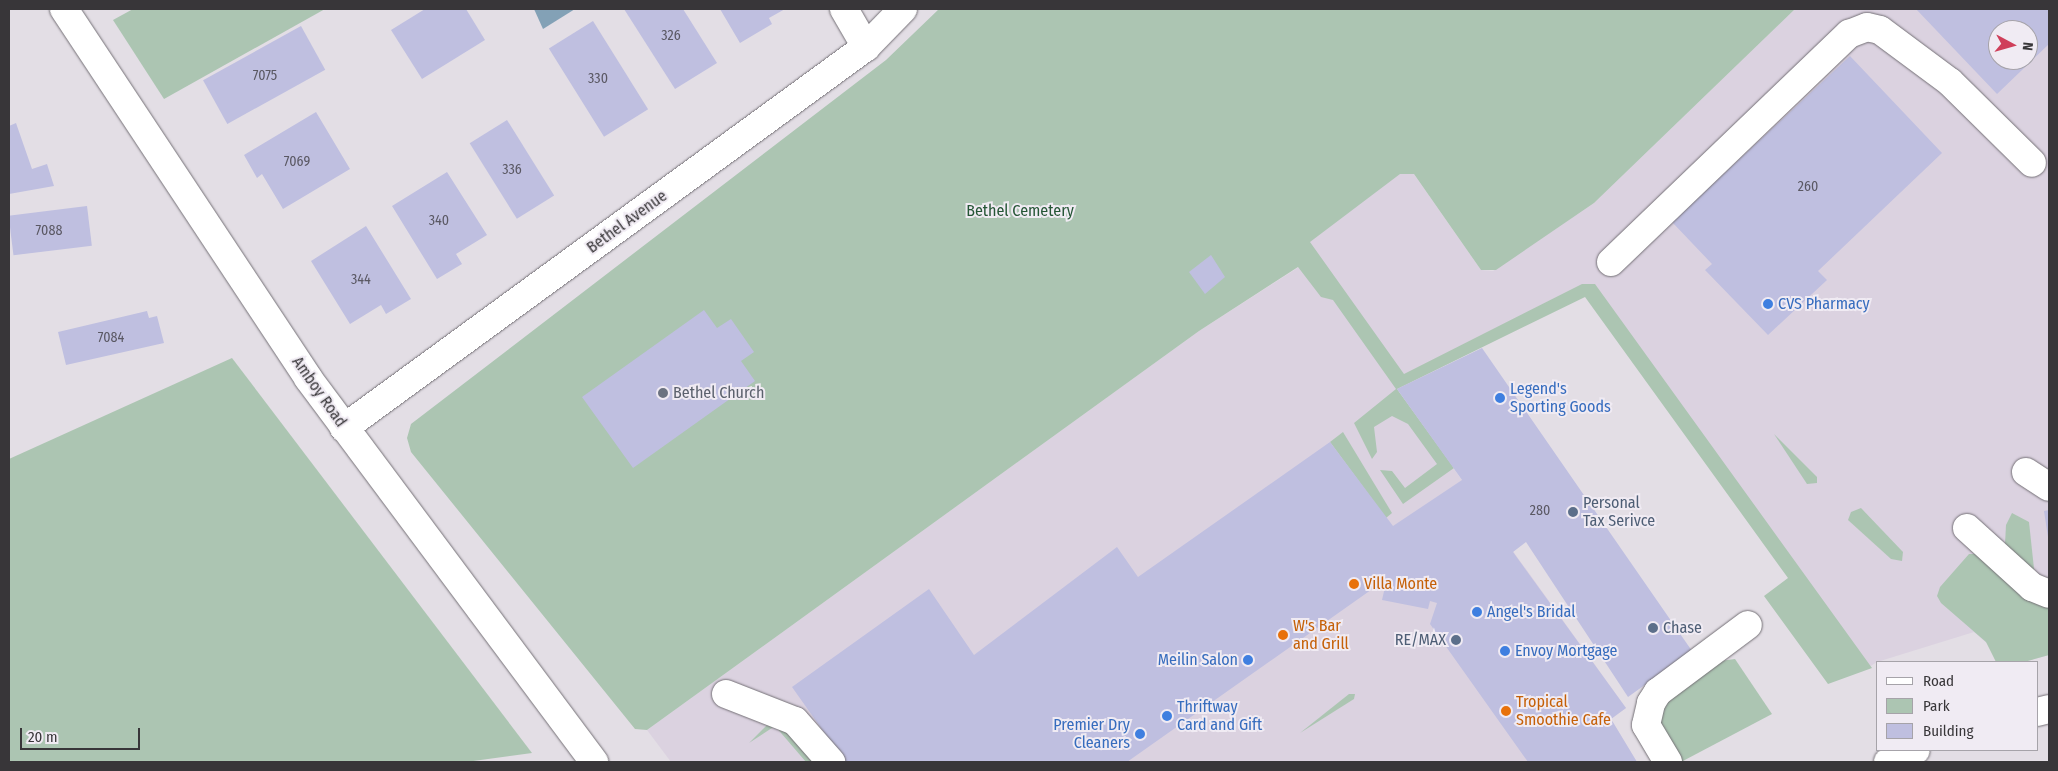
<!DOCTYPE html>
<html>
<head>
<meta charset="utf-8">
<style>
	body { margin:0 }
	#map { position:relative; width:2058px; height:771px; overflow:hidden; background:#e3dee5; font-family:"Fira Sans Condensed",sans-serif }
	div>[style] { position:absolute }
	.built>* { inset:0; background:#dbd2e0 }
	.green>* { inset:0; background:#acc5b2 }
	.water>* { inset:0; background:#83a1b6 }
	.building>* { inset:0; background:#bfbfe0; transform-origin:0 0 }
	.roads { filter:drop-shadow(0 0 1px #747076) drop-shadow(0 0 1px #747076) }
	.minor>* { height:28px; margin:-14px; padding:0 14px; transform-origin:14px; border-radius:14px; background:#fff }
	.major>* { height:28px; margin:-14px; padding:0 14px; transform-origin:14px; border-radius:14px; background:#fff }
	.dots>* { width:14px; height:14px; translate:-50% -50%; box-sizing:border-box; border:2px solid #f0ebf3; border-radius:50% }
	span { translate:-50% -50%; white-space:nowrap; text-align:center; line-height:1.15; -webkit-text-stroke:4px #f0ebf3; paint-order:stroke }
	.number-label { font-size:14px; color:#5a5863 }
	.number-label span { -webkit-text-stroke-width:0 }
	.park-label { font-size:16px; color:#255636 }
	.street-label { font-size:16px; color:#383639 }
	.shop-label { font-size:16px; color:#366cbe }
	.left { translate:0 -50%; text-align:left }
	.right { translate:-100% -50%; text-align:right }
	.worship-label { font-size:16px; color:#5b616d }
	.service-label { font-size:16px; color:#4e5e75 }
	.food-label { font-size:16px; color:#c56008 }
	.frame { position:absolute; inset:0; border:10px solid #383639; pointer-events:none }
	.legend { position:absolute; left:1876px; top:661px; width:162px; height:90px; box-sizing:border-box; background:#f0ebf3; border:1px solid #a6a3a9; margin:0; padding:6px 9px; list-style:none; font-size:15px; color:#383639 }
	.legend li { display:flex; align-items:center; gap:10px; height:25px }
	.legend b { width:25px; border:1px solid #a6a3a9 }
	.north { position:absolute; left:1988px; top:20px; width:50px; height:50px; box-sizing:border-box; background:#f0ebf3; border:1px solid #a6a3a9; border-radius:50%; rotate:96deg; font-size:14px; font-weight:700; line-height:20px; text-align:center; color:#383639 }
	.north::after { content:''; display:block; margin:auto; width:18px; height:22px; background:#cf3f5a; clip-path:polygon(50% 0,100% 100%,50% 72%,0 100%) }
	.scale { position:absolute; left:20px; top:728px; width:120px; height:22px; box-sizing:border-box; border:2px solid #383639; border-top:0; padding-left:6px; font-size:15px; line-height:18px; white-space:nowrap; color:#383639; -webkit-text-stroke:4px #f0ebf3; paint-order:stroke }
</style>
</head>
<body>
<div id="map">
	<div class="built">
		<i style="clip-path:polygon(evenodd,1795px 9px,2049px 9px,2049px 655px,2024px 662px,1996px 662px,1990px 646px,1974px 632px,1877px 662px,1861px 672px,1591px 291px,1397px 390px,1626px 708px,1611px 719px,1637px 762px,671px 762px,647px 730px,1199px 331px,1299px 267px,1306px 230px,1402px 157px,1481px 270px,1493px 271px,1594px 203px,1795px 9px,1998px 30px,2028px 30px,2028px 60px,1998px 60px,1998px 30px)"></i>
	</div>
	<div class="green">
		<i style="clip-path:polygon(133px 9px,325px 9px,164px 99px,113px 20px)"></i>
		<i style="clip-path:polygon(939px 9px,1795px 9px,1594px 203px,1496px 270px,1481px 270px,1414px 174px,1400px 174px,1310px 242px,1404px 374px,1582px 284px,1595px 284px,1872px 668px,1828px 684px,1764px 596px,1788px 578px,1585px 297px,1397px 389px,1454px 468px,1403px 504px,1380px 470px,1392px 471px,1405px 488px,1437px 464px,1408px 424px,1392px 416px,1374px 427px,1377px 452px,1372px 459px,1354px 423px,1396px 389px,1333px 300px,1321px 297px,1298px 267px,1199px 331px,647px 730px,635px 729px,411px 452px,407px 438px,411px 424px,886px 60px)"></i>
		<i style="clip-path:polygon(232px 358px,532px 753px,466px 762px,9px 762px,9px 459px)"></i>
		<i style="clip-path:polygon(1343px 432px,1392px 513px,1386px 518px,1330px 442px)"></i>
		<i style="clip-path:polygon(1774px 434px,1817px 477px,1817px 483px,1807px 484px)"></i>
		<i style="clip-path:polygon(1861px 508px,1903px 552px,1902px 561px,1891px 559px,1848px 520px,1851px 512px)"></i>
		<i style="clip-path:polygon(2012px 513px,2029px 522px,2035px 578px,2005px 544px,2006px 525px)"></i>
		<i style="clip-path:polygon(1969px 554px,1979px 554px,2031px 601px,2049px 606px,2049px 655px,2024px 662px,1996px 662px,1986px 642px,1941px 603px,1937px 596px,1940px 587px)"></i>
		<i style="clip-path:polygon(1735px 659px,1772px 714px,1681px 762px,1656px 721px,1670px 690px,1706px 663px)"></i>
		<i style="clip-path:polygon(1349px 694px,1355px 694px,1354px 699px,1300px 733px)"></i>
		<i style="clip-path:polygon(769px 723px,777px 723px,819px 762px,806px 762px,775px 726px,749px 743px)"></i>
	</div>
	<div class="water">
		<i style="clip-path:polygon(534px 9px,575px 9px,543px 29px)"></i>
	</div>
	<div class="building">
		<i style="clip-path:polygon(425px 9px,466px 9px,485px 40px,422px 79px,391px 30px)"></i>
		<i style="clip-path:polygon(624px 9px,683px 9px,717px 63px,675px 89px)"></i>
		<i style="clip-path:polygon(720px 9px,785px 9px,769px 18px,772px 24px,740px 43px)"></i>
		<i style="clip-path:polygon(evenodd,1916px 9px,2049px 9px,2049px 44px,1997px 94px,1916px 9px,1998px 30px,2028px 30px,2028px 60px,1998px 60px,1998px 30px)"></i>
		<i style="left:593px;top:21px;width:104px;height:52px;rotate:58deg"></i>
		<i style="left:301px;top:26px;width:50px;height:112px;rotate:61deg"></i>
		<i style="clip-path:polygon(1850px 56px,1942px 153px,1818px 271px,1827px 280px,1768px 335px,1705px 270px,1712px 264px,1672px 222px)"></i>
		<i style="clip-path:polygon(316px 112px,350px 169px,283px 209px,262px 174px,257px 178px,244px 155px)"></i>
		<i style="left:507px;top:120px;width:89px;height:44px;rotate:58deg"></i>
		<i style="clip-path:polygon(16px 123px,32px 169px,47px 164px,54px 186px,9px 194px,9px 126px)"></i>
		<i style="clip-path:polygon(447px 172px,487px 235px,456px 254px,462px 264px,437px 279px,392px 206px)"></i>
		<i style="left:87px;top:206px;width:40px;height:79px;rotate:83deg"></i>
		<i style="clip-path:polygon(366px 226px,411px 299px,386px 314px,381px 305px,350px 324px,311px 261px)"></i>
		<i style="clip-path:polygon(1211px 255px,1225px 277px,1205px 294px,1189px 272px)"></i>
		<i style="clip-path:polygon(704px 310px,717px 328px,731px 319px,754px 352px,741px 361px,755px 381px,633px 468px,582px 397px)"></i>
		<i style="clip-path:polygon(147px 311px,149px 318px,157px 316px,164px 343px,66px 365px,58px 332px)"></i>
		<i style="clip-path:polygon(1482px 348px,1692px 651px,1628px 697px,1526px 542px,1513px 552px,1626px 708px,1611px 719px,1637px 762px,1528px 762px,1430px 624px,1437px 603px,1430px 601px,1428px 609px,1382px 600px,1385px 587px,1378px 585px,1127px 762px,845px 762px,792px 687px,929px 589px,974px 655px,1117px 547px,1138px 577px,1330px 442px,1393px 526px,1462px 480px,1397px 389px)"></i>
		<i style="clip-path:polygon(2049px 510px,2049px 537px,2048px 537px,2044px 511px)"></i>
	</div>
	<div class="roads">
		<div class="minor">
			<i style="left:844px;top:9px;width:44px;rotate:59.9deg"></i>
			<i style="left:1611px;top:262px;width:330px;rotate:-43.8deg"></i>
			<i style="left:1849px;top:34px;width:19px;rotate:-21deg"></i>
			<i style="left:1867px;top:27px;width:13px;rotate:13deg"></i>
			<i style="left:1880px;top:30px;width:87px;rotate:36.6deg"></i>
			<i style="left:1950px;top:82px;width:115px;rotate:44.6deg"></i>
			<i style="left:344px;top:428px;width:646px;rotate:-36.13deg"></i>
			<i style="left:866px;top:47px;width:53px;rotate:-45.8deg"></i>
			<i style="left:2026px;top:472px;width:27px;rotate:33deg"></i>
			<i style="left:1967px;top:528px;width:88px;rotate:42.2deg"></i>
			<i style="left:2032px;top:587px;width:18px;rotate:22deg"></i>
			<i style="left:726px;top:694px;width:74px;rotate:21.4deg"></i>
			<i style="left:795px;top:721px;width:55px;rotate:48.7deg"></i>
			<i style="left:2037px;top:712px;width:12px;rotate:-14deg"></i>
			<i style="left:1668px;top:762px;width:43px;rotate:-120.7deg"></i>
			<i style="left:1646px;top:725px;width:23px;rotate:-77deg"></i>
			<i style="left:1651px;top:703px;width:13px;rotate:-58deg"></i>
			<i style="left:1658px;top:692px;width:112px;rotate:-36.7deg"></i>
			<i style="left:1888px;top:762px;width:30px;rotate:-23deg"></i>
		</div>
		<div class="major">
			<i style="left:64px;top:9px;width:442px;rotate:56.5deg"></i>
			<i style="left:308px;top:378px;width:479px;rotate:53.3deg"></i>
		</div>
	</div>
	<div class="dots">
		<i style="left:1768px;top:304px;background:#3f7fe0"></i>
		<i style="left:663px;top:393px;background:#6b7280"></i>
		<i style="left:1500px;top:398px;background:#3f7fe0"></i>
		<i style="left:1573px;top:512px;background:#5c6f8a"></i>
		<i style="left:1354px;top:584px;background:#e8710a"></i>
		<i style="left:1477px;top:612px;background:#3f7fe0"></i>
		<i style="left:1653px;top:628px;background:#5c6f8a"></i>
		<i style="left:1283px;top:635px;background:#e8710a"></i>
		<i style="left:1456px;top:640px;background:#5c6f8a"></i>
		<i style="left:1505px;top:651px;background:#3f7fe0"></i>
		<i style="left:1248px;top:660px;background:#3f7fe0"></i>
		<i style="left:1506px;top:711px;background:#e8710a"></i>
		<i style="left:1167px;top:716px;background:#3f7fe0"></i>
		<i style="left:1140px;top:734px;background:#3f7fe0"></i>
	</div>
	<div class="number-label">
		<span style="left:671px;top:36px">326</span>
		<span style="left:265px;top:76px">7075</span>
		<span style="left:598px;top:79px">330</span>
		<span style="left:297px;top:162px">7069</span>
		<span style="left:512px;top:170px">336</span>
		<span style="left:1808px;top:187px">260</span>
		<span style="left:439px;top:221px">340</span>
		<span style="left:49px;top:231px">7088</span>
		<span style="left:361px;top:280px">344</span>
		<span style="left:111px;top:338px">7084</span>
		<span style="left:1540px;top:511px">280</span>
	</div>
	<div class="park-label">
		<span style="left:1020px;top:211px">Bethel Cemetery</span>
	</div>
	<div class="street-label">
		<span style="left:627px;top:222px;rotate:-36deg">Bethel Avenue</span>
		<span style="left:319px;top:392px;rotate:55deg">Amboy Road</span>
	</div>
	<div class="shop-label">
		<span class="left" style="left:1778px;top:304px">CVS Pharmacy</span>
		<span class="left" style="left:1510px;top:398px">Legend's<br>Sporting Goods</span>
		<span class="left" style="left:1487px;top:612px">Angel's Bridal</span>
		<span class="left" style="left:1515px;top:651px">Envoy Mortgage</span>
		<span class="right" style="left:1238px;top:660px">Meilin Salon</span>
		<span class="left" style="left:1177px;top:716px">Thriftway<br>Card and Gift</span>
		<span class="right" style="left:1130px;top:734px">Premier Dry<br>Cleaners</span>
	</div>
	<div class="worship-label">
		<span class="left" style="left:673px;top:393px">Bethel Church</span>
	</div>
	<div class="service-label">
		<span class="left" style="left:1583px;top:512px">Personal<br>Tax Serivce</span>
		<span class="left" style="left:1663px;top:628px">Chase</span>
		<span class="right" style="left:1446px;top:640px">RE/MAX</span>
	</div>
	<div class="food-label">
		<span class="left" style="left:1364px;top:584px">Villa Monte</span>
		<span class="left" style="left:1293px;top:635px">W's Bar<br>and Grill</span>
		<span class="left" style="left:1516px;top:711px">Tropical<br>Smoothie Cafe</span>
	</div>
	<div class="frame"></div>
	<ul class="legend">
	<li><b style="height:6px;background:#fff"></b>Road</li>
	<li><b style="height:14px;background:#acc5b2"></b>Park</li>
	<li><b style="height:14px;background:#bfbfe0"></b>Building</li>
	</ul>
	<div class="north">N</div>
	<div class="scale">20 m</div>
</div>
</body>
</html>
